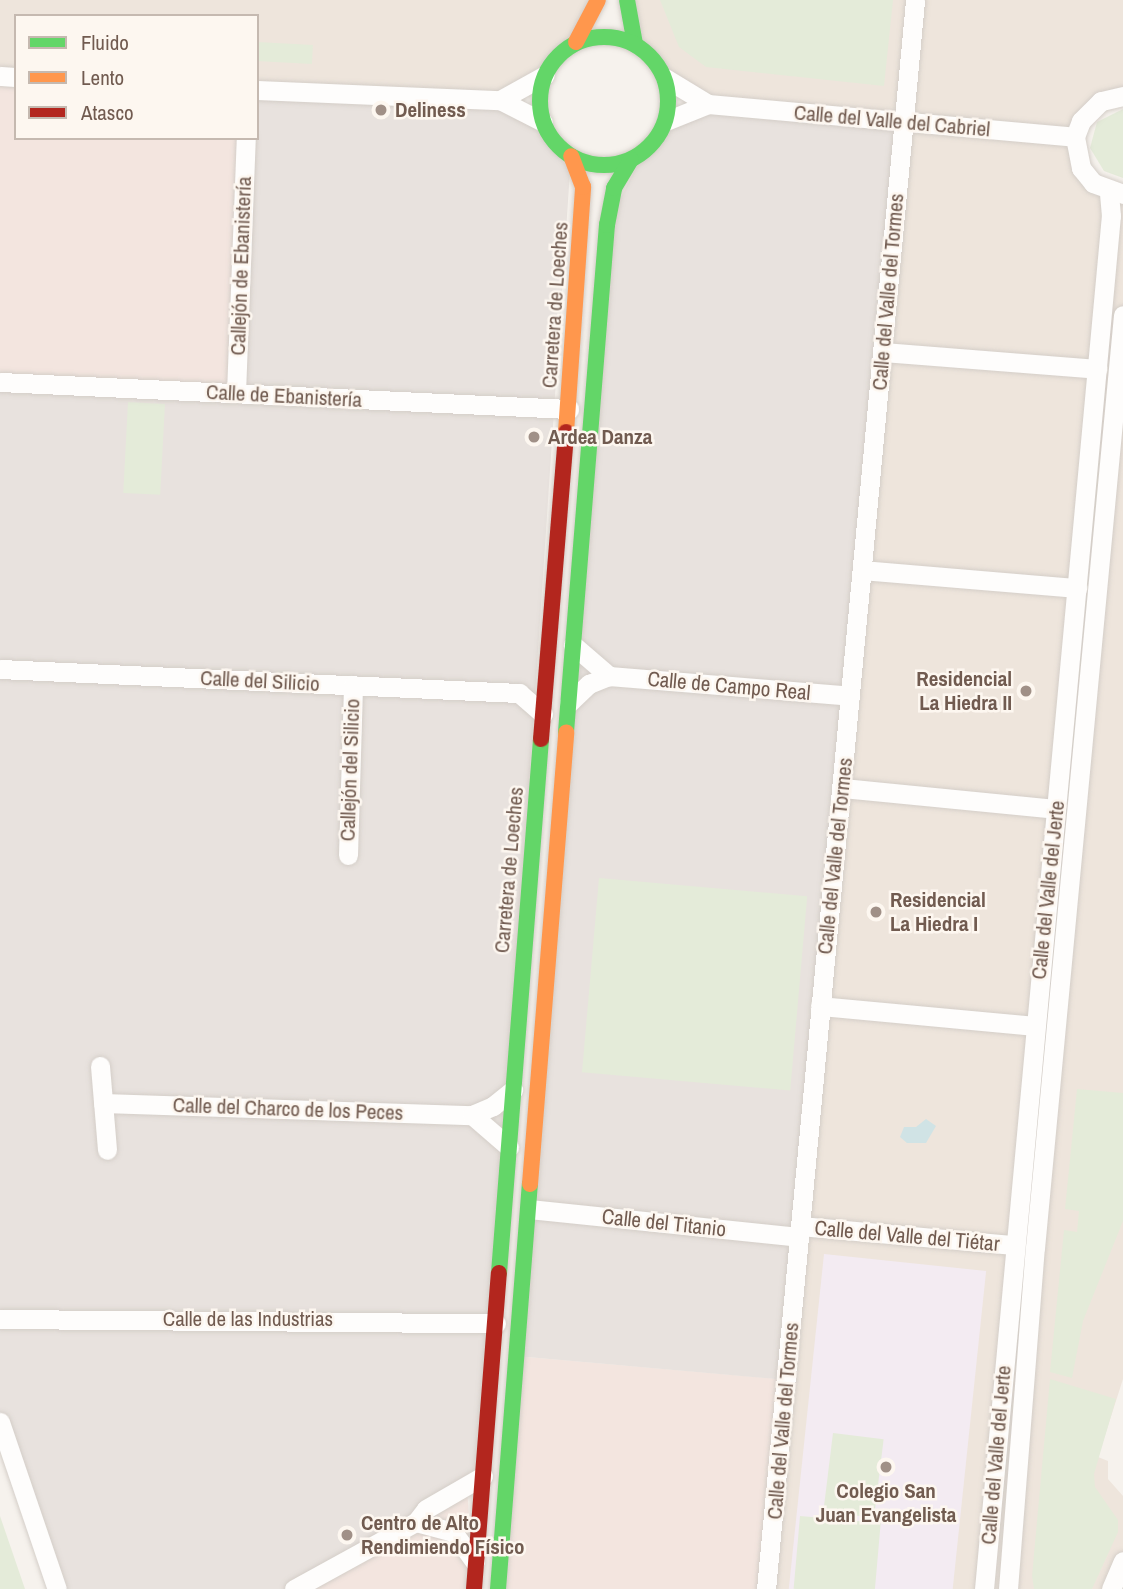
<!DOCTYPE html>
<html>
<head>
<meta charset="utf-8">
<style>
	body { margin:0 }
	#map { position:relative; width:1123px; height:1589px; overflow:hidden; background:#f6f2ed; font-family:"Archivo Narrow",sans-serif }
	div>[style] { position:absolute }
	.residential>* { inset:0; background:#eee5dc }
	.commercial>* { inset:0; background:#f3e5df; transform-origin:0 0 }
	.industrial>* { inset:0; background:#e8e2de }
	.education>* { inset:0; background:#f3ebf2; transform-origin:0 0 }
	.green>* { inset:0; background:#e4ebd9; transform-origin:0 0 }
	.water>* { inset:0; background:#d0e3e5 }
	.roads { filter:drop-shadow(0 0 2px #d4cec8) drop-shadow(0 0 2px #d4cec8) }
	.street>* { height:19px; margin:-9.5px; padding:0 9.5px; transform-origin:9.5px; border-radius:9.5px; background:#fefdfc }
	.fast>* { height:16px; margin:-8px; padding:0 8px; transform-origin:8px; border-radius:8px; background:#63d668 }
	.fast>.ring { margin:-8px; padding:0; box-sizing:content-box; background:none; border:16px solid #63d668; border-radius:50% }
	.slow>* { height:16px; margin:-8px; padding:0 8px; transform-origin:8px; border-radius:8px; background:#ff974d }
	.jam>* { height:16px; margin:-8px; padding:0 8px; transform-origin:8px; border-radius:8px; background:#b3261e }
	.dots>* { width:19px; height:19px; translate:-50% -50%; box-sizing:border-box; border:4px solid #fdf7f0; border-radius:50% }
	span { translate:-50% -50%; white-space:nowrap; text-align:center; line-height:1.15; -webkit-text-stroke:5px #fdf7f0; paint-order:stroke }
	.poi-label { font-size:21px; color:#715b50; font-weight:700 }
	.left { translate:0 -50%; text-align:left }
	.right { translate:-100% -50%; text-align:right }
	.street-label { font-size:21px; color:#715b50 }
	.legend { position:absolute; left:14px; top:14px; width:245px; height:126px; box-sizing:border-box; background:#fdf7f0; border:2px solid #c5b9b0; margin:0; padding:9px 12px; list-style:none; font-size:21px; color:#715b50 }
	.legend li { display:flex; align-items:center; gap:14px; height:35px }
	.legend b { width:35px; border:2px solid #c5b9b0 }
</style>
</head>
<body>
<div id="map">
	<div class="residential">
		<i style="clip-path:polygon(0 0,598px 0,545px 75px,500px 100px,257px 90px,257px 16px,16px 16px,16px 77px,0 76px)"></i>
		<i style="clip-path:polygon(628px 0,1123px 0,1123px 96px,1081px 121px,1081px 168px,1123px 194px,1123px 1379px,1098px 1457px,1108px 1461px,1108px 1479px,1123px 1496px,1123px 1589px,766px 1589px,783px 1416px,708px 104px,665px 78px,653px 58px,635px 44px)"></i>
	</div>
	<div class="commercial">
		<i style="clip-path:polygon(0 76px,16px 77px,16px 138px,246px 138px,236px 393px,0 382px)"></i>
		<i style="left:516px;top:1356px;width:272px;height:234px;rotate:5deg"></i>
		<i style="clip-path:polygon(467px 1487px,474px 1589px,294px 1589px)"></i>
	</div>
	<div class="industrial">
		<i style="clip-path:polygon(257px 90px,500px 100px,543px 122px,571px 156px,483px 1476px,294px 1589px,57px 1589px,0 1424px,0 382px,236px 393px,246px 138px,257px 138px)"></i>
		<i style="clip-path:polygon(708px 104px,904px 123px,787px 1380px,516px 1356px,607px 225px,644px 152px,666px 121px)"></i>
	</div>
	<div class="education">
		<i style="left:824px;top:1254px;width:163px;height:337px;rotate:6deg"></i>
	</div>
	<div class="green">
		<i style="clip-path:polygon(660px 0,893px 0,884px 86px,706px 67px,679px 47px)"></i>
		<i style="left:257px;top:42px;width:56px;height:19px;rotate:3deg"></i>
		<i style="clip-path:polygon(1123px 109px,1123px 178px,1104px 171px,1090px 148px,1097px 122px)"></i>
		<i style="left:128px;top:402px;width:37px;height:91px;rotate:3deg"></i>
		<i style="left:599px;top:878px;width:209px;height:195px;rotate:5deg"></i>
		<i style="clip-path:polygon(1077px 1089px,1123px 1093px,1123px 1221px,1083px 1321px,1072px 1378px,1050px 1372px,1064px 1230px,1077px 1232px,1079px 1211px,1065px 1209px)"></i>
		<i style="clip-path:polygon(1050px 1379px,1116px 1399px,1094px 1474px,1095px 1487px,1118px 1520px,1118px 1532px,1092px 1589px,1034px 1589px,1032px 1576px)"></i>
		<i style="left:833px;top:1433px;width:51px;height:79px;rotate:7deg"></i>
		<i style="clip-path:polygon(0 1516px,25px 1589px,0 1589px)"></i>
		<i style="left:800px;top:1516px;width:81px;height:73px;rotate:5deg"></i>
	</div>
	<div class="water">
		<i style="clip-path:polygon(926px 1119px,936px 1126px,926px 1143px,907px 1143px,900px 1137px,904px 1127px,916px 1127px)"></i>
	</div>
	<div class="roads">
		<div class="street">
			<i style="left:0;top:76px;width:16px;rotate:4deg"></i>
			<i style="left:665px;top:78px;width:50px;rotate:31.2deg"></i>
			<i style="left:708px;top:104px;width:368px;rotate:5.1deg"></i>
			<i style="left:257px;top:90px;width:243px;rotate:2.4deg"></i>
			<i style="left:500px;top:100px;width:48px;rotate:27.1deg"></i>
			<i style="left:1123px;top:96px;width:23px;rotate:167deg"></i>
			<i style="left:1101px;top:101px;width:28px;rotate:135deg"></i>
			<i style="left:1081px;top:121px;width:17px;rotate:111deg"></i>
			<i style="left:1075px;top:137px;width:32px;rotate:79deg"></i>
			<i style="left:1081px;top:168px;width:19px;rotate:51deg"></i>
			<i style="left:1093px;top:183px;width:32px;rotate:20deg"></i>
			<i style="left:500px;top:100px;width:51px;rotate:-29.1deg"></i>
			<i style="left:666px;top:121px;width:45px;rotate:-22deg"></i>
			<i style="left:883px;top:352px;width:215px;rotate:4.5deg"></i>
			<i style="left:0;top:382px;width:570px;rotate:2.72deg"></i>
			<i style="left:236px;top:393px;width:255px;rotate:-87.8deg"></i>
			<i style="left:862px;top:570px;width:216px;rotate:4.8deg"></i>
			<i style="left:573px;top:645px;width:48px;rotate:40.7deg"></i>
			<i style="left:0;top:669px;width:520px;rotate:2.65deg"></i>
			<i style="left:519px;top:693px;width:32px;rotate:41deg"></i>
			<i style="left:569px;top:703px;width:28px;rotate:-44deg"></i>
			<i style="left:589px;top:684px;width:22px;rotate:-22deg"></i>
			<i style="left:609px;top:676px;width:242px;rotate:4.7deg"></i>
			<i style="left:842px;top:788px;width:215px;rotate:5.6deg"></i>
			<i style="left:348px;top:855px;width:170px;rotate:-88.3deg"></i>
			<i style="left:820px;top:1006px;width:215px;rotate:5.3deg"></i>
			<i style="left:100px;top:1066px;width:84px;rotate:85.2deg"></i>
			<i style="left:103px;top:1103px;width:369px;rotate:1.9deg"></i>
			<i style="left:472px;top:1115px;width:23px;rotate:-23deg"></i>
			<i style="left:493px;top:1106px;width:26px;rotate:-39deg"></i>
			<i style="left:472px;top:1115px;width:49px;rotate:40.9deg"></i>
			<i style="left:529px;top:1209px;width:271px;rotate:5.9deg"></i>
			<i style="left:800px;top:1226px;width:215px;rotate:5.1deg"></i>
			<i style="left:0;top:1319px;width:496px;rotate:0.5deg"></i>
			<i style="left:0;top:1422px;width:176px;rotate:71.2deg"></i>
			<i style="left:416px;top:1522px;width:38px;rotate:15deg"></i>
			<i style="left:453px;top:1532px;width:37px;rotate:54deg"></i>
			<i style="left:294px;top:1589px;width:139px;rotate:-28.8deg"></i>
			<i style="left:416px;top:1522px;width:16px;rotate:-52deg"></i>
			<i style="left:426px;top:1509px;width:66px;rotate:-30.1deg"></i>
			<i style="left:766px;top:1589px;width:1596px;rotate:-84.64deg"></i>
			<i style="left:984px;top:1589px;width:1379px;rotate:-84.72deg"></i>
			<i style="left:1111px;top:216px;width:24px;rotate:-95deg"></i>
			<i style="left:1008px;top:1589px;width:342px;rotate:-85.5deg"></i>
			<i style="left:1035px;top:1248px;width:937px;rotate:-84.61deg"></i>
			<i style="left:1111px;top:1589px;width:30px;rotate:-67deg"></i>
		</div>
		<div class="fast">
			<i style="left:627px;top:0;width:45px;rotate:79.7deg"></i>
			<i class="ring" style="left:540px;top:37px;width:112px;height:112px"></i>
			<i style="left:566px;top:732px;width:509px;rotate:-85.38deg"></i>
			<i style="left:607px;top:225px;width:38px;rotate:-79deg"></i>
			<i style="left:614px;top:188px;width:33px;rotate:-59deg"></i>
			<i style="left:499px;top:1273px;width:536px;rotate:-85.5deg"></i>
			<i style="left:498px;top:1589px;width:406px;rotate:-85.5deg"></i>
		</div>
		<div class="slow">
			<i style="left:576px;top:42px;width:47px;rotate:-62.4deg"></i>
			<i style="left:566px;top:432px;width:246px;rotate:-86deg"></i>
			<i style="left:583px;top:187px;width:33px;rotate:-111deg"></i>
			<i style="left:530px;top:1184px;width:453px;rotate:-85.4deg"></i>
		</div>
		<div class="jam">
			<i style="left:541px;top:739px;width:308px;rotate:-85.3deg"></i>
			<i style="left:474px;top:1589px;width:317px;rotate:-85.5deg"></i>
		</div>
	</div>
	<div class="dots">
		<i style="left:381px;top:110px;background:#a09087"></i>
		<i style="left:534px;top:437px;background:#a09087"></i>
		<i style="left:1026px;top:691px;background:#a09087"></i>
		<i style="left:876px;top:912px;background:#a09087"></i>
		<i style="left:886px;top:1467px;background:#a09087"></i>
		<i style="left:347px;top:1535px;background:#a09087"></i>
	</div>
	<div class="poi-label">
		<span class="left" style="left:395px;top:110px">Deliness</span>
		<span class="left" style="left:548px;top:437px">Ardea Danza</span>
		<span class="right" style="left:1012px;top:691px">Residencial<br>La Hiedra II</span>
		<span class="left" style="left:890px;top:912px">Residencial<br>La Hiedra I</span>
		<span style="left:886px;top:1503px">Colegio San<br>Juan Evangelista</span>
		<span class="left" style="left:361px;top:1535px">Centro de Alto<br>Rendimiendo Físico</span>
	</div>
	<div class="street-label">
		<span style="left:892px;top:121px;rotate:5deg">Calle del Valle del Cabriel</span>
		<span style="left:241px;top:266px;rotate:-88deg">Callejón de Ebanistería</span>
		<span style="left:888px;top:292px;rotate:-85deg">Calle del Valle del Tormes</span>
		<span style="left:555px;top:305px;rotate:-86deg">Carretera de Loeches</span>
		<span style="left:284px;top:396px;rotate:3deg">Calle de Ebanistería</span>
		<span style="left:260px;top:681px;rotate:3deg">Calle del Silicio</span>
		<span style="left:729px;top:686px;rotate:5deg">Calle de Campo Real</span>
		<span style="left:350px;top:770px;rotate:-88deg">Callejón del Silicio</span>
		<span style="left:835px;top:856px;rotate:-84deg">Calle del Valle del Tormes</span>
		<span style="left:509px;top:870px;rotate:-85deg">Carretera de Loeches</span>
		<span style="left:1048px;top:890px;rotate:-84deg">Calle del Valle del Jerte</span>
		<span style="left:288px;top:1109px;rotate:2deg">Calle del Charco de los Peces</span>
		<span style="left:664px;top:1223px;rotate:6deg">Calle del Titanio</span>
		<span style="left:907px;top:1236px;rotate:5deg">Calle del Valle del Tiétar</span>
		<span style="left:248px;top:1319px">Calle de las Industrias</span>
		<span style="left:783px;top:1421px;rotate:-85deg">Calle del Valle del Tormes</span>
		<span style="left:996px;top:1455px;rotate:-85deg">Calle del Valle del Jerte</span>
	</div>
	<ul class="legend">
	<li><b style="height:9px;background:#63d668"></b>Fluido</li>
	<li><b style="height:9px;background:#ff974d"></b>Lento</li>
	<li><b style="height:9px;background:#b3261e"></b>Atasco</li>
	</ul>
</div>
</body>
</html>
